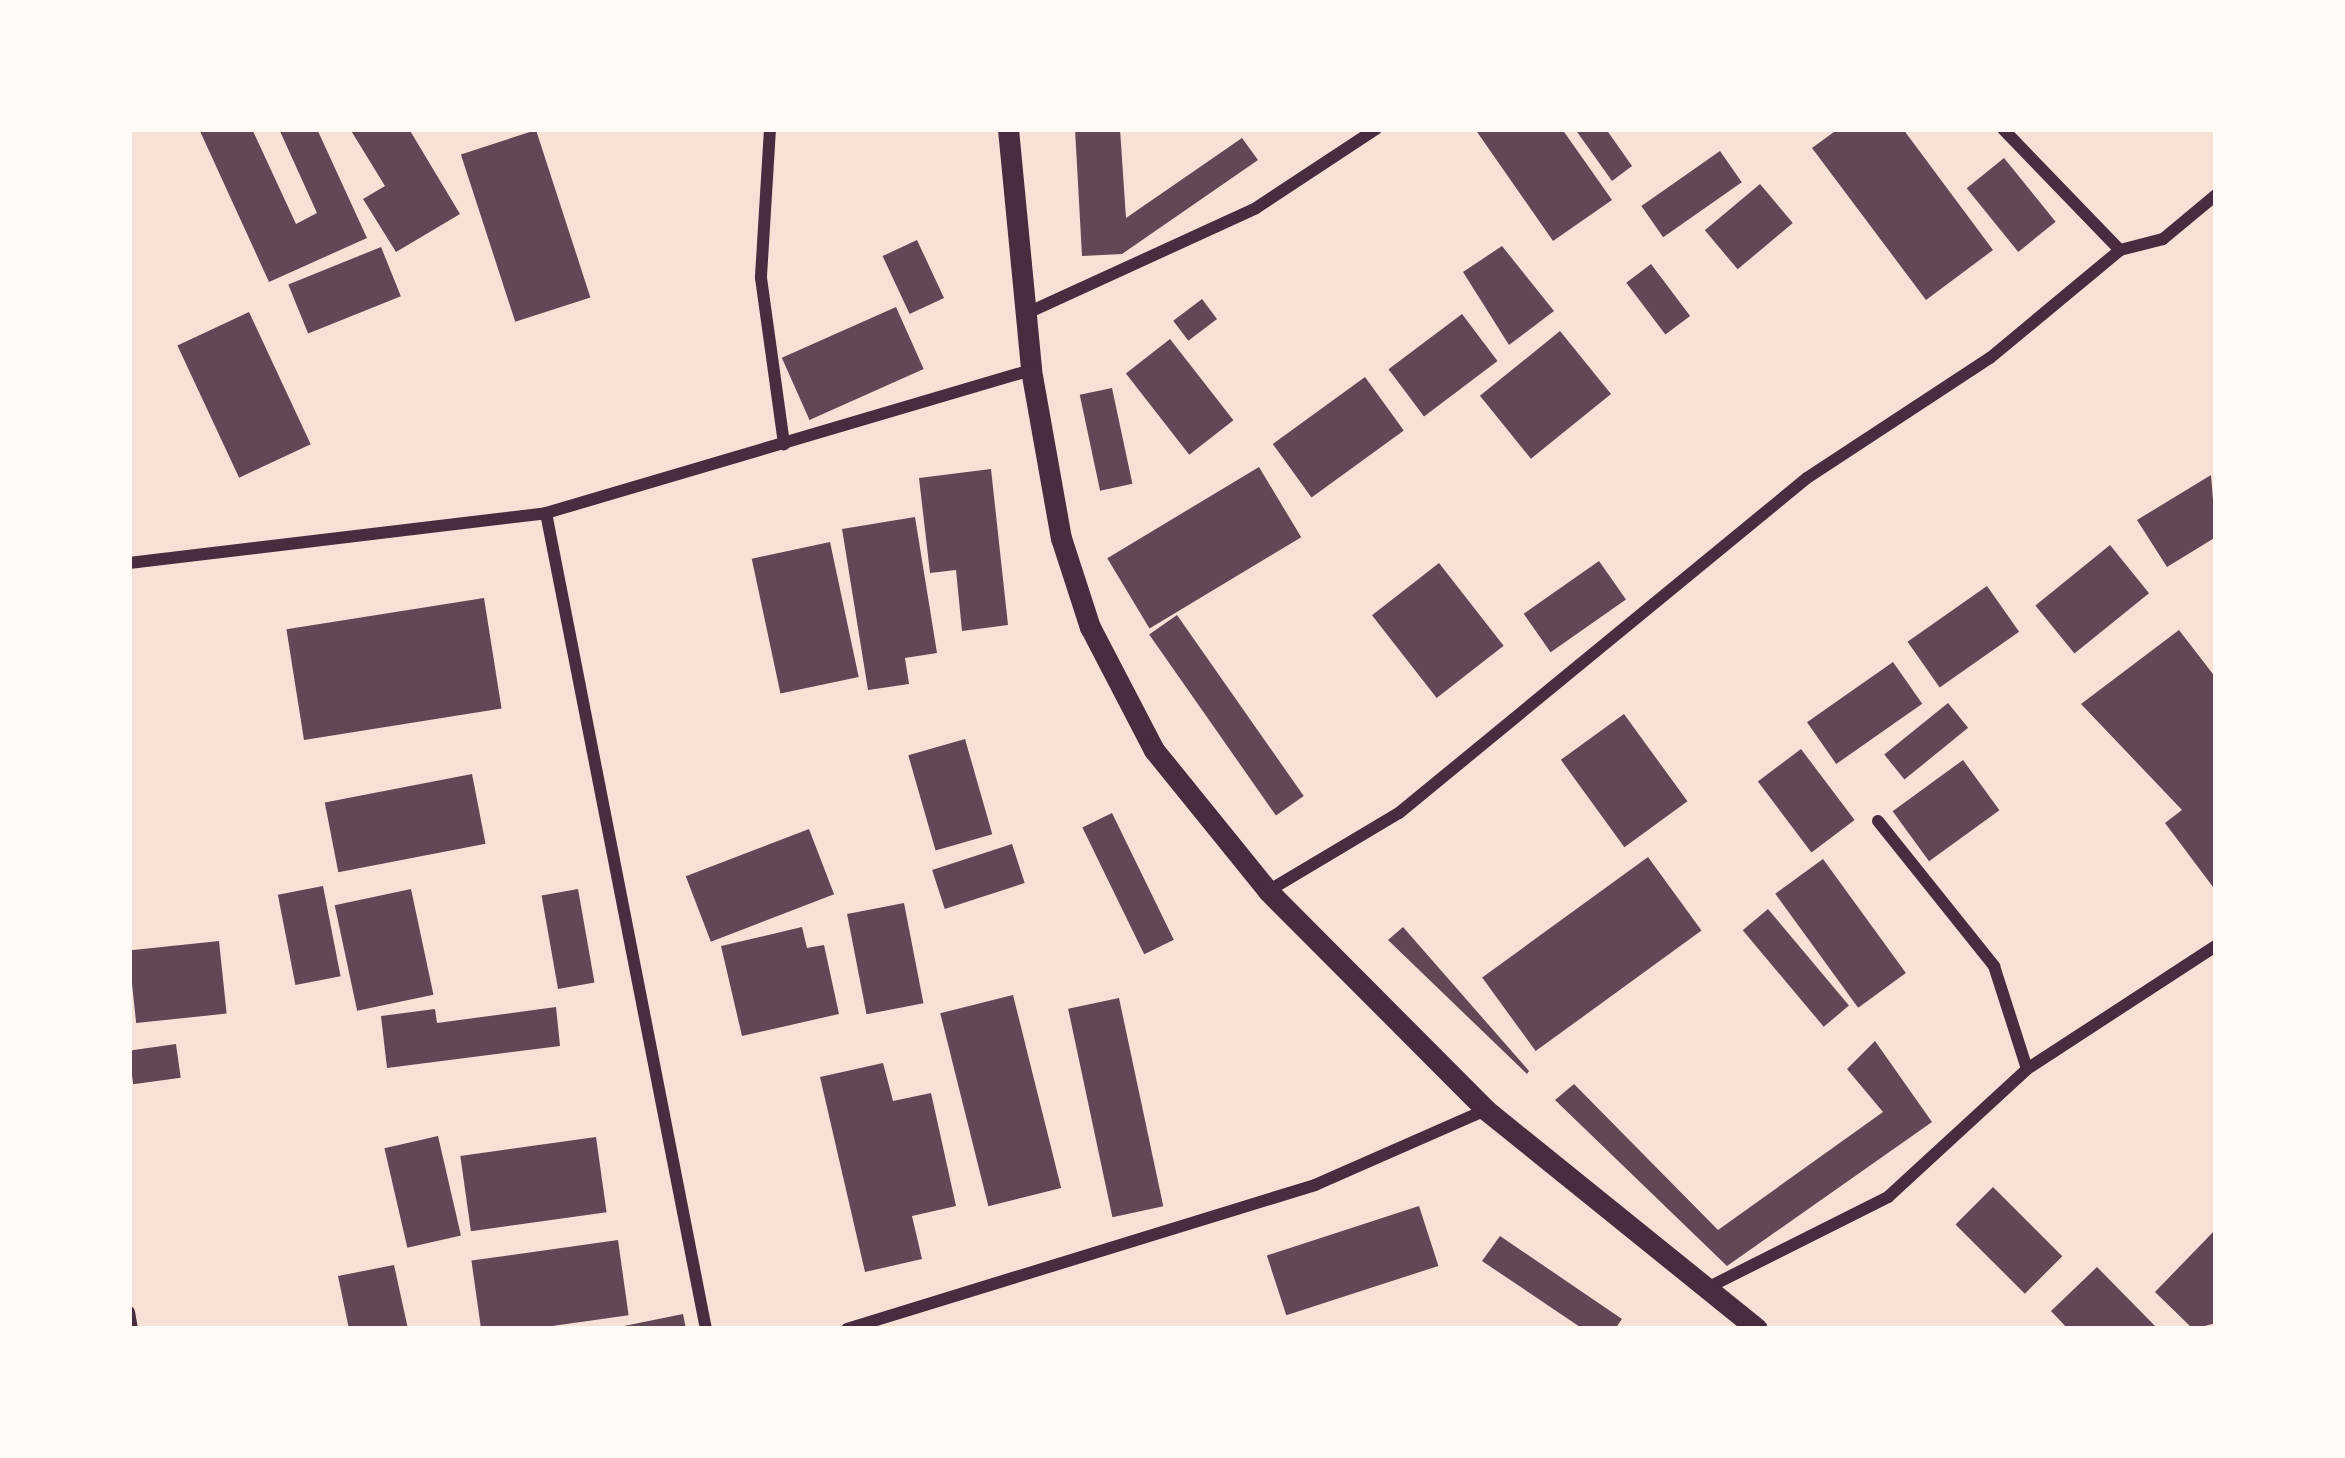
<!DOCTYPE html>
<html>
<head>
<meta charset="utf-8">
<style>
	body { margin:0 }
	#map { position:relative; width:2345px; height:1458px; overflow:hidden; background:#f7e1d7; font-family:Manrope,sans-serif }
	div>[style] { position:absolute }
	.building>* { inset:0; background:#644757; transform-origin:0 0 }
	.minor>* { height:12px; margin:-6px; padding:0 6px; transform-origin:6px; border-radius:6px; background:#4a2c40 }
	.tertiary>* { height:21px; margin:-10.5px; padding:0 10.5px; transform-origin:10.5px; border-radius:10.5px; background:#4a2c40 }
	span { translate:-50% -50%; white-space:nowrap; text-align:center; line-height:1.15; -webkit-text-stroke:9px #fffaf5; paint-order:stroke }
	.frame { position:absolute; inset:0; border:132px solid #fffaf5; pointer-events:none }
</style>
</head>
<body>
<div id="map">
	<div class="building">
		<i style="clip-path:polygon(199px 129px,252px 129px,296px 224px,317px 213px,279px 129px,317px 129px,367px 238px,269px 282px)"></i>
		<i style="clip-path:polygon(350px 129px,409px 129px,460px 214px,396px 252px,363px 199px,385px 186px)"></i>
		<i style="clip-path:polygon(1075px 129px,1120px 129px,1126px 218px,1242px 138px,1258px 160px,1122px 254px,1082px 256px)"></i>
		<i style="clip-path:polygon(1475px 129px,1562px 129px,1612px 200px,1553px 241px)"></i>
		<i style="clip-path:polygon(1575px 129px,1606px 129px,1632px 166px,1612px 181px)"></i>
		<i style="clip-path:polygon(1838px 129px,1903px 129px,1993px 250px,1926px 300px,1812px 148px)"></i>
		<i style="left:536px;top:130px;width:176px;height:79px;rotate:72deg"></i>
		<i style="left:1720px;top:151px;width:38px;height:96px;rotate:55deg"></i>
		<i style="left:2004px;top:158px;width:82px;height:48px;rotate:51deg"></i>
		<i style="left:1760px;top:184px;width:51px;height:72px;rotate:50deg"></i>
		<i style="left:917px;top:240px;width:64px;height:38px;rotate:65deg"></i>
		<i style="clip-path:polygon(1502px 246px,1554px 311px,1509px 345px,1463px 272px)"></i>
		<i style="left:381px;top:247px;width:53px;height:100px;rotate:68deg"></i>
		<i style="left:1651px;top:264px;width:65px;height:31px;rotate:53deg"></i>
		<i style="left:1202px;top:299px;width:25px;height:36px;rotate:53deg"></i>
		<i style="left:896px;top:307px;width:68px;height:125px;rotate:66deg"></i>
		<i style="left:249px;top:312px;width:146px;height:79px;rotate:65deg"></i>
		<i style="left:1462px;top:314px;width:59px;height:92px;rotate:53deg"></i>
		<i style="left:1560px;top:331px;width:81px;height:103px;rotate:51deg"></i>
		<i style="left:1170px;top:339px;width:103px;height:56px;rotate:52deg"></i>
		<i style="left:1365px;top:377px;width:66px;height:114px;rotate:54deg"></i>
		<i style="left:1112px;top:388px;width:98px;height:33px;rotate:78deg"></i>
		<i style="left:1259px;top:467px;width:82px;height:177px;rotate:59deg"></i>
		<i style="clip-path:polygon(991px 469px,1008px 625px,962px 631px,956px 570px,930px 573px,919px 478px)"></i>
		<i style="clip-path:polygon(2211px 475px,2216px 537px,2167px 567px,2137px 520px)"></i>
		<i style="clip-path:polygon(915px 517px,937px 653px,905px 658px,909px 684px,868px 690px,842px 529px)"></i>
		<i style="left:830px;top:542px;width:138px;height:80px;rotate:78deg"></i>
		<i style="left:2110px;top:545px;width:62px;height:96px;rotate:51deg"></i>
		<i style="left:1599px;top:561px;width:47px;height:92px;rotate:55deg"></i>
		<i style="left:1439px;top:563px;width:105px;height:85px;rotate:52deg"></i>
		<i style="left:1987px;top:586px;width:56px;height:97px;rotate:55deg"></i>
		<i style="left:484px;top:598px;width:112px;height:200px;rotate:81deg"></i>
		<i style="left:1177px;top:615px;width:221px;height:34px;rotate:55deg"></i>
		<i style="clip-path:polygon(2179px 630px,2216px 678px,2216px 891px,2165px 823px,2182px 810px,2081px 704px)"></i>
		<i style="left:1893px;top:662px;width:51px;height:105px;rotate:55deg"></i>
		<i style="left:1948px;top:703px;width:32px;height:82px;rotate:51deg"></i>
		<i style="left:1624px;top:714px;width:108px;height:78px;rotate:54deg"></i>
		<i style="left:965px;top:739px;width:99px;height:59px;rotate:74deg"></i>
		<i style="left:1801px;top:749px;width:89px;height:54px;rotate:53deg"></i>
		<i style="left:1963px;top:760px;width:62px;height:87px;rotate:54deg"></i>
		<i style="left:472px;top:774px;width:71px;height:150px;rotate:79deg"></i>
		<i style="left:1112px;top:813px;width:141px;height:33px;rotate:64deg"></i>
		<i style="left:809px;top:829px;width:70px;height:132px;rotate:69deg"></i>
		<i style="left:1012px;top:844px;width:41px;height:84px;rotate:72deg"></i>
		<i style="left:1648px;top:857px;width:91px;height:205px;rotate:54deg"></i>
		<i style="left:1823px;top:859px;width:141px;height:59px;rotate:54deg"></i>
		<i style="left:323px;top:886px;width:92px;height:46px;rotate:79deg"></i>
		<i style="left:411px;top:889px;width:108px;height:78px;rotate:78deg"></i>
		<i style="left:578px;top:889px;width:95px;height:37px;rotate:80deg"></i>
		<i style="left:904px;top:903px;width:102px;height:58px;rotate:79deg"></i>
		<i style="left:1768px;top:909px;width:126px;height:33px;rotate:50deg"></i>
		<i style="clip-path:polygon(802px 927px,807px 948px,824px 945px,839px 1014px,742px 1036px,721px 946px)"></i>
		<i style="clip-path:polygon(1403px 927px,1529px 1071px,1527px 1074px,1388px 940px)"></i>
		<i style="left:219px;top:941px;width:73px;height:91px;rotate:84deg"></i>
		<i style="left:1013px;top:995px;width:199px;height:75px;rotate:76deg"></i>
		<i style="left:1119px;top:998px;width:213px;height:52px;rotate:78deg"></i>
		<i style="clip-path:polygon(556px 1007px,560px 1046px,387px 1068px,381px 1016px,435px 1009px,437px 1023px)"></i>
		<i style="clip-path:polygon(1875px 1041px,1932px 1122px,1727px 1266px,1555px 1100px,1574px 1084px,1718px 1230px,1883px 1112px,1847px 1069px)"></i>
		<i style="left:176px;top:1044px;width:34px;height:48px;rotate:82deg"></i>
		<i style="clip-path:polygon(883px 1063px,893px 1101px,931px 1093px,956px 1206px,912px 1216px,922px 1259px,865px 1272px,820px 1077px)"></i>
		<i style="left:438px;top:1136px;width:102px;height:55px;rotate:77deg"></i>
		<i style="left:596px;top:1137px;width:76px;height:137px;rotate:82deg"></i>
		<i style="left:1993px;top:1187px;width:98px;height:53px;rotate:45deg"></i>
		<i style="left:1419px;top:1206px;width:63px;height:160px;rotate:72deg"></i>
		<i style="clip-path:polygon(2216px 1229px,2216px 1323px,2193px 1329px,2155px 1292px)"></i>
		<i style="clip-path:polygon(1500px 1236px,1622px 1319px,1615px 1329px,1583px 1329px,1482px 1261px)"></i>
		<i style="left:618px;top:1240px;width:76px;height:148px;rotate:82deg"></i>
		<i style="clip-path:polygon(394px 1265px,408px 1329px,349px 1329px,338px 1276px)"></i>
		<i style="clip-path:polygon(2097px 1267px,2158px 1329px,2068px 1329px,2051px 1311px)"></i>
		<i style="clip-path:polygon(683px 1314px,686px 1329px,619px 1329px,619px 1327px)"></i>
	</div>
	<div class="minor">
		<i style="left:770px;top:129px;width:149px;rotate:93.5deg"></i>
		<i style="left:761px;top:278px;width:168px;rotate:82.1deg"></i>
		<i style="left:2003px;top:129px;width:168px;rotate:46deg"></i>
		<i style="left:1025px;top:314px;width:254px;rotate:-24.6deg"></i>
		<i style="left:1256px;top:208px;width:144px;rotate:-33.4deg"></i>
		<i style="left:546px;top:513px;width:832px;rotate:78.91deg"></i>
		<i style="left:129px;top:563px;width:420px;rotate:-6.8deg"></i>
		<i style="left:546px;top:513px;width:506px;rotate:-16.43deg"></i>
		<i style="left:1878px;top:821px;width:186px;rotate:51.3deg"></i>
		<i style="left:1994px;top:966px;width:108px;rotate:72.2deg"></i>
		<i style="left:1268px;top:891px;width:152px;rotate:-30.8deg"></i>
		<i style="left:1399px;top:813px;width:528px;rotate:-39.39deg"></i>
		<i style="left:1807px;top:478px;width:219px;rotate:-33.3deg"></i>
		<i style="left:1990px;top:358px;width:169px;rotate:-39.7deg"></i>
		<i style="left:2120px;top:250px;width:44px;rotate:-14.3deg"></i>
		<i style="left:2163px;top:239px;width:69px;rotate:-39.7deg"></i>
		<i style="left:1707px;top:1288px;width:203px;rotate:-26.7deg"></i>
		<i style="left:1888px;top:1197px;width:189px;rotate:-42.6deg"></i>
		<i style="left:2027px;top:1069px;width:225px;rotate:-33.1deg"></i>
		<i style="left:129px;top:1312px;width:17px;rotate:80deg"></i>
		<i style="left:847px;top:1329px;width:490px;rotate:-17.1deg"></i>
		<i style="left:1315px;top:1185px;width:187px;rotate:-23.7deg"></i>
	</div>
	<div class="tertiary">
		<i style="left:1008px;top:129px;width:242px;rotate:84.5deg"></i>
		<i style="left:1031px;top:370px;width:171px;rotate:79.9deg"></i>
		<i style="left:1061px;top:538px;width:94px;rotate:72deg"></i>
		<i style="left:1090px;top:627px;width:139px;rotate:62.5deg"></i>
		<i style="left:1154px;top:750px;width:181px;rotate:51deg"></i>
		<i style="left:1268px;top:891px;width:309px;rotate:45.1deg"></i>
		<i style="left:1486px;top:1110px;width:348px;rotate:38.9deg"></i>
	</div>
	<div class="frame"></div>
</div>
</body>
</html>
